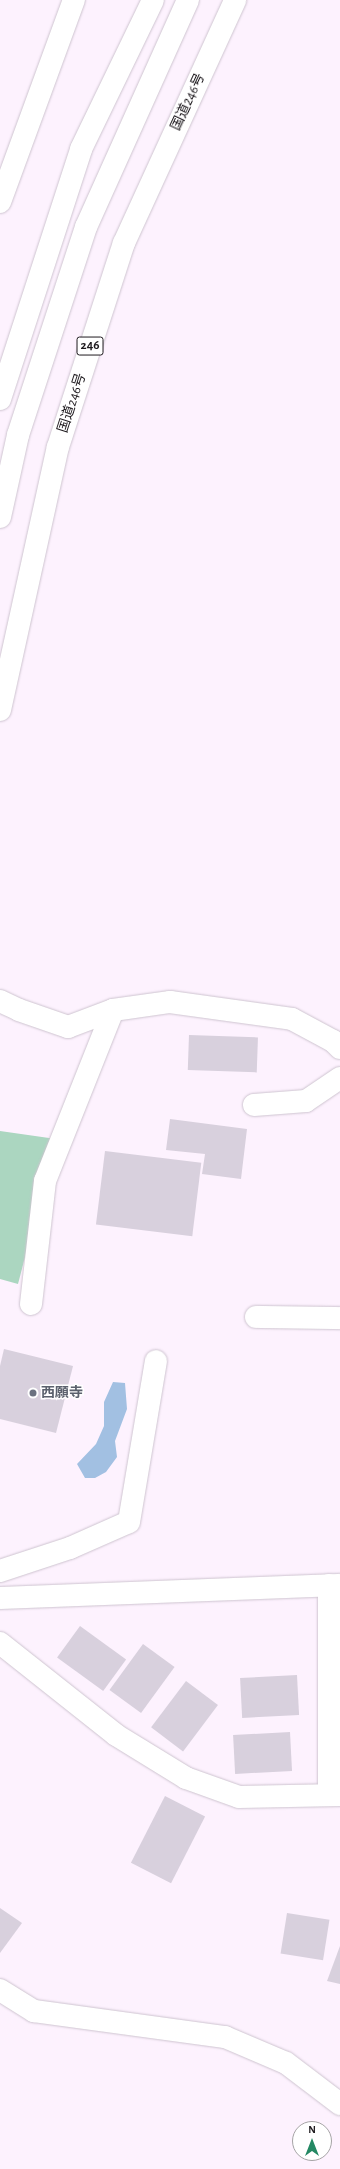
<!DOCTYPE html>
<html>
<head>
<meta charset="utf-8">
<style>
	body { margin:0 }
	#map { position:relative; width:340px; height:2169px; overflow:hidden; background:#fdf2fe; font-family:"Alegreya Sans","Noto Sans JP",sans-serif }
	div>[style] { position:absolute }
	.green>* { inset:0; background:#abd6c0 }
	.water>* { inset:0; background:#a2c0e2 }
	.building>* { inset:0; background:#d8d0dd; transform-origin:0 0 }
	.roads { filter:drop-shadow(0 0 1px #cec4d0) drop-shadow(0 0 1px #cec4d0) }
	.minor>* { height:22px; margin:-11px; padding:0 11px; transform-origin:11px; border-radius:11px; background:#fff }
	.highway>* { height:22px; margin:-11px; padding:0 11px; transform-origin:11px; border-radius:11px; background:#fff }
	.dots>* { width:11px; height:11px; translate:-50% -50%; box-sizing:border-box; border:2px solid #fff; border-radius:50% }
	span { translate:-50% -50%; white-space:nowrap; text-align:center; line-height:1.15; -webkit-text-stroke:3px #fff; paint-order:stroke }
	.shield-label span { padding:1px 3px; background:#fff; border:1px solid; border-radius:3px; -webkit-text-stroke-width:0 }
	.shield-label { font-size:13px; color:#1e1a1e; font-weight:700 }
	.street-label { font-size:14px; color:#1e1a1e }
	.worship-label { font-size:14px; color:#5b616d; font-weight:700 }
	.left { translate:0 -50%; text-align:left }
	.north { position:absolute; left:292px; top:2121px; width:40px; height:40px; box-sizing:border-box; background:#fff; border:1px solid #a5a3a5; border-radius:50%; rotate:0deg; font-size:11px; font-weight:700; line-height:16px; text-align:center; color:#1e1a1e }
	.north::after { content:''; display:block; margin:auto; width:14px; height:18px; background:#248863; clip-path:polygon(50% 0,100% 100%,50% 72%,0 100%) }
</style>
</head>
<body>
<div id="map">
	<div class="green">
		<i style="clip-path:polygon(0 1131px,56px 1139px,18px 1284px,0 1279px)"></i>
	</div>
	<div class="water">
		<i style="clip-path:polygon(113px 1382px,125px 1383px,127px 1409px,115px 1441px,117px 1457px,106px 1472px,95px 1478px,85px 1478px,77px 1464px,96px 1444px,104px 1426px,104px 1402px)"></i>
	</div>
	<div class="building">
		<i style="left:189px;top:1035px;width:69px;height:35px;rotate:2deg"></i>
		<i style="clip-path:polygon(170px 1119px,247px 1129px,241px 1179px,202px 1174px,205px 1154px,166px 1150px)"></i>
		<i style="left:105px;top:1151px;width:97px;height:74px;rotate:7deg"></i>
		<i style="clip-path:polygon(4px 1349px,73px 1366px,56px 1433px,0 1419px,0 1366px)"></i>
		<i style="left:80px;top:1626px;width:57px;height:39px;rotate:36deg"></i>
		<i style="left:143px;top:1644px;width:39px;height:57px;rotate:36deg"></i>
		<i style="left:297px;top:1675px;width:40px;height:57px;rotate:87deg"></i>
		<i style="left:186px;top:1681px;width:40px;height:58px;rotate:37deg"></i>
		<i style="left:290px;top:1732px;width:39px;height:57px;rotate:87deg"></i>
		<i style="left:165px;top:1796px;width:45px;height:75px;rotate:27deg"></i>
		<i style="clip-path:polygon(0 1908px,22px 1923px,0 1953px)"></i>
		<i style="left:287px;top:1913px;width:43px;height:41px;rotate:9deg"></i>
		<i style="clip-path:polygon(340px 1946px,340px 1984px,327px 1981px)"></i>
	</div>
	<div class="roads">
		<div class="minor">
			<i style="left:0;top:202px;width:215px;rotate:-69.9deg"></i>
			<i style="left:0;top:399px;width:263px;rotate:-72deg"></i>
			<i style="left:81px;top:149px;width:165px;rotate:-64.2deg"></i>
			<i style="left:0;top:1001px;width:21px;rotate:25deg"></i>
			<i style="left:19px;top:1010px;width:52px;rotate:19.1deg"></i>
			<i style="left:68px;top:1027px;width:48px;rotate:-20.7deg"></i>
			<i style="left:113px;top:1010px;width:58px;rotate:-8deg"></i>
			<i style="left:170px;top:1002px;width:123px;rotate:7.9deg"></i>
			<i style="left:292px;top:1019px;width:47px;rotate:28.2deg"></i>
			<i style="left:333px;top:1041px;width:10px;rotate:45deg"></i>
			<i style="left:254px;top:1105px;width:52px;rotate:-4.4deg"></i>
			<i style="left:306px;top:1101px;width:41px;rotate:-34.1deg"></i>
			<i style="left:31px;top:1304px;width:124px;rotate:-83.5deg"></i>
			<i style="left:45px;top:1181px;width:184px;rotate:-68.3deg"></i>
			<i style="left:256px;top:1317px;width:84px;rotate:0.7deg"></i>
			<i style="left:0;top:1571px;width:74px;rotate:-18.2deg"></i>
			<i style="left:70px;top:1548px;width:64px;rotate:-23.8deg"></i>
			<i style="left:129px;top:1522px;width:163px;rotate:-80.5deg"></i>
			<i style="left:329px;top:1585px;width:210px;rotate:90deg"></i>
			<i style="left:0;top:1598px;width:340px;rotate:-2.2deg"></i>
			<i style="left:0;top:1643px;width:148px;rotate:38.4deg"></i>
			<i style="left:116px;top:1735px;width:82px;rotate:31.6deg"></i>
			<i style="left:186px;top:1778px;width:56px;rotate:19.7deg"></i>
			<i style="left:239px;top:1797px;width:101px;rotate:-1.1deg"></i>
			<i style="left:0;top:1990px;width:40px;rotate:32deg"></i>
			<i style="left:34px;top:2011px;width:193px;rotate:7.8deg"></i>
			<i style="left:225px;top:2037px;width:66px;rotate:23.1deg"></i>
			<i style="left:286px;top:2063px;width:68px;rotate:37.2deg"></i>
		</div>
		<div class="highway">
			<i style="left:0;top:517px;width:84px;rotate:-77.6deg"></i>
			<i style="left:18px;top:435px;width:219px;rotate:-71.9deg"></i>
			<i style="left:86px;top:227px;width:249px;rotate:-65.8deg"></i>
			<i style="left:0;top:710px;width:269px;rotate:-77.6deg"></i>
			<i style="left:58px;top:447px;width:214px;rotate:-72.1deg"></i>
			<i style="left:124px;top:243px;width:267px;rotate:-65.4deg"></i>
		</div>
	</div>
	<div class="dots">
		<i style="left:33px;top:1393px;background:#6b7280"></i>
	</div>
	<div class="shield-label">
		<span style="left:90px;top:346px">246</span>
	</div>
	<div class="street-label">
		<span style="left:188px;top:102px;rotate:-65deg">国道246号</span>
		<span style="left:72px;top:403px;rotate:-72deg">国道246号</span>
	</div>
	<div class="worship-label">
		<span class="left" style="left:41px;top:1393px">西願寺</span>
	</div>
	<div class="north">N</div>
</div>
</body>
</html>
